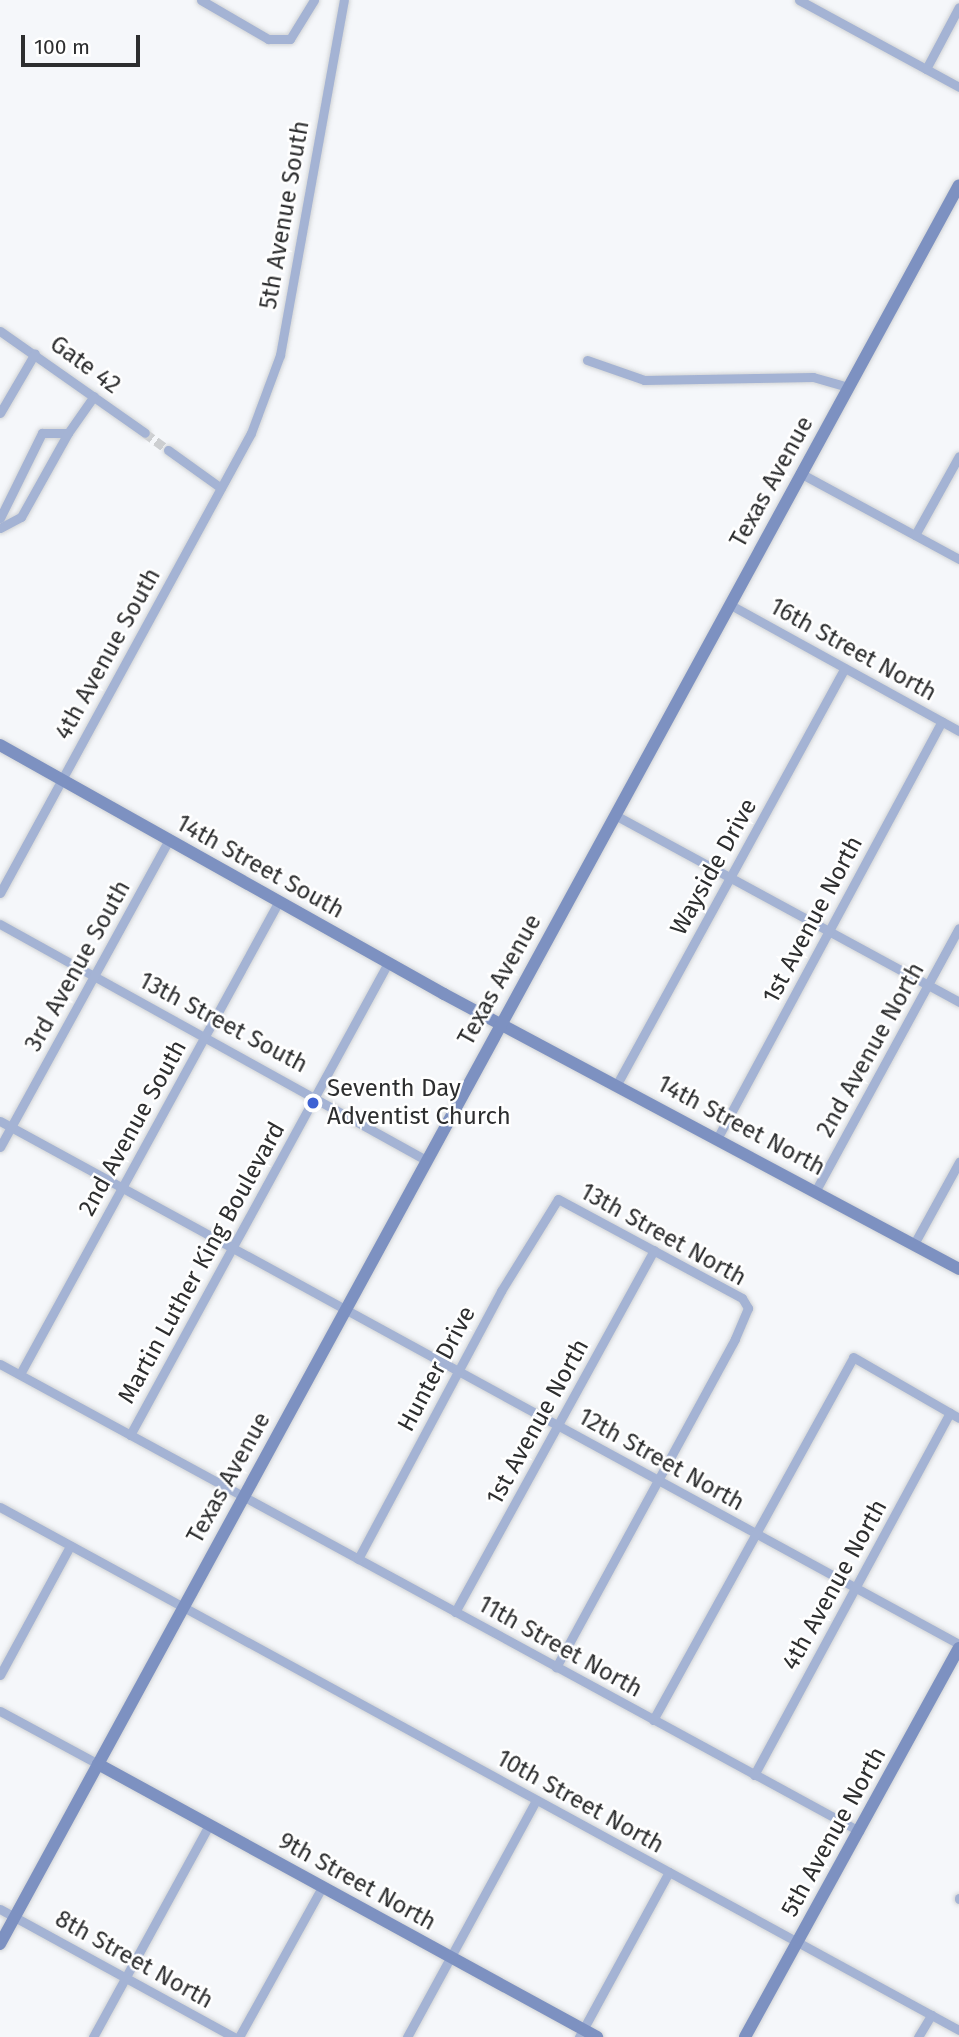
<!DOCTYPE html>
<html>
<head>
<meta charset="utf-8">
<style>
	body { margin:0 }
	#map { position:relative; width:959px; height:2037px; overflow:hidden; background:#f5f7fa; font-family:"Fira Sans",sans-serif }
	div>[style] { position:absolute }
	.street-tunnel>* { height:9px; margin-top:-4.5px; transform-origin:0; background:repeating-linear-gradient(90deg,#cdcfd1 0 9px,transparent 0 13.5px) }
	.roads { filter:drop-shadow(0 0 2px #d1d3d5) drop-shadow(0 0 2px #d1d3d5) }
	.street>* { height:9px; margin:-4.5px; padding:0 4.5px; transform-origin:4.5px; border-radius:4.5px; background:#a4b3d4 }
	.secondary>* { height:12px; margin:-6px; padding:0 6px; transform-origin:6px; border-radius:6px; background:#7d91c1 }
	.dots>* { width:19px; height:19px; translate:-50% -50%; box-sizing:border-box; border:4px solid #fff; border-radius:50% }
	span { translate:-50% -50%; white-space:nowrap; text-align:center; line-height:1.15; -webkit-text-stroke:5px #fff; paint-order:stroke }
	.street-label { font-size:24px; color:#2d2e2f }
	.poi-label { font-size:24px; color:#2d2e2f }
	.left { translate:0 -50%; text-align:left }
	.scale { position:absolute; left:21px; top:35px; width:119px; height:32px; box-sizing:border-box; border:4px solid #2d2e2f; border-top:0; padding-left:9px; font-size:21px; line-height:24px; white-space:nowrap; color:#2d2e2f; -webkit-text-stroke:5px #fff; paint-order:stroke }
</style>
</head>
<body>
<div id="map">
	<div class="street-tunnel">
		<i style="left:145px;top:433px;width:29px;rotate:36deg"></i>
	</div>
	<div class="roads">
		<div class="street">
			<i style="left:201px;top:0;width:78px;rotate:30.2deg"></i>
			<i style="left:268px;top:39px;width:22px"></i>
			<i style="left:290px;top:39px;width:46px;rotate:-58.4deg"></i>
			<i style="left:799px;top:0;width:182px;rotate:28.5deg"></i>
			<i style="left:926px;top:69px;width:70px;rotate:-62deg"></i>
			<i style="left:0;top:331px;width:177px;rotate:35.1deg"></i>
			<i style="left:587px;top:360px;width:60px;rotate:19.3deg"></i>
			<i style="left:644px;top:380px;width:169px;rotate:-1deg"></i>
			<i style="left:813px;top:377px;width:36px;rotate:16deg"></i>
			<i style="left:0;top:413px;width:69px;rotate:-59.7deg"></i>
			<i style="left:168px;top:450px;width:65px;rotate:35.6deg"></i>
			<i style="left:800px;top:473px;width:181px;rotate:28.4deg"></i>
			<i style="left:0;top:518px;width:95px;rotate:-63.7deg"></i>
			<i style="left:42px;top:433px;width:26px"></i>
			<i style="left:68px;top:433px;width:45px;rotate:-54.9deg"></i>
			<i style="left:0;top:528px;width:24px;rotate:-28deg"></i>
			<i style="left:21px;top:517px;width:96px;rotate:-60.8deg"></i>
			<i style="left:915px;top:535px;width:90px;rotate:-60.9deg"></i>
			<i style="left:729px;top:604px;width:263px;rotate:28.9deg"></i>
			<i style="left:615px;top:815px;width:392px;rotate:28.5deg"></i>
			<i style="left:0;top:893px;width:524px;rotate:-61.38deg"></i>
			<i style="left:251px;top:433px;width:83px;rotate:-69.6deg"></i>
			<i style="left:280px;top:355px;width:361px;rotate:-79.8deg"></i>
			<i style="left:0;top:924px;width:487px;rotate:29deg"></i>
			<i style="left:617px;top:1084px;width:474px;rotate:-61.3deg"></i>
			<i style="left:0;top:1121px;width:1092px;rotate:28.61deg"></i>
			<i style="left:718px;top:1137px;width:472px;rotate:-61.7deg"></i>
			<i style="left:0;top:1147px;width:350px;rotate:-61.2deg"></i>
			<i style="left:816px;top:1190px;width:298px;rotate:-61.4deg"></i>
			<i style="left:914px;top:1244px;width:94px;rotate:-61.2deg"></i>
			<i style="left:0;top:1364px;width:978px;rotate:28.53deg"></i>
			<i style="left:20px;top:1374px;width:539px;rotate:-61.3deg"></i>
			<i style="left:130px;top:1435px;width:538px;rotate:-61.34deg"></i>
			<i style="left:0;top:1507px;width:1092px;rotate:28.61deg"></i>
			<i style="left:358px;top:1559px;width:304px;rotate:-61.9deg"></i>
			<i style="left:501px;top:1291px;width:108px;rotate:-58.2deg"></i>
			<i style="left:558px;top:1199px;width:209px;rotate:28.3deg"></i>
			<i style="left:742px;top:1298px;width:12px;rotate:59deg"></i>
			<i style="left:748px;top:1308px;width:34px;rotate:113deg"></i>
			<i style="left:735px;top:1339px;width:374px;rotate:118.6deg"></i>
			<i style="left:455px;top:1612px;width:413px;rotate:-61.2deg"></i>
			<i style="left:0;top:1675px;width:147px;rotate:-61.5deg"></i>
			<i style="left:0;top:1711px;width:111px;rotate:28.4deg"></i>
			<i style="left:653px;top:1720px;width:414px;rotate:-61.1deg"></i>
			<i style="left:853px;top:1357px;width:122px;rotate:29.9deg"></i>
			<i style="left:754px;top:1775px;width:412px;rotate:-61.6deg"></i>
			<i style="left:959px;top:1898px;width:1px;rotate:90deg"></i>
			<i style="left:0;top:1909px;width:267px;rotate:28.7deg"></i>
			<i style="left:93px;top:2037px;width:242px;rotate:-61.3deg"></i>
			<i style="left:239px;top:2037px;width:171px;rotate:-61deg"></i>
			<i style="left:407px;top:2037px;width:270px;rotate:-61.4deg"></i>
			<i style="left:579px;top:2037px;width:188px;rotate:-61.4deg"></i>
			<i style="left:918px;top:2037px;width:26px;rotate:-59deg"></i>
		</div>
		<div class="secondary">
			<i style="left:0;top:745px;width:509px;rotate:29.28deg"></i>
			<i style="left:444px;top:994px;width:584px;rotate:28.1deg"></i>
			<i style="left:98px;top:1764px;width:569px;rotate:28.68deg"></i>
			<i style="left:0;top:1944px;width:2003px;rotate:-61.4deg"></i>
			<i style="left:745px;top:2037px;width:444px;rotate:-61.2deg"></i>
		</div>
	</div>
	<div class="dots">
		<i style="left:313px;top:1103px;background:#3d61d3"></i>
	</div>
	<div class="street-label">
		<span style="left:285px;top:215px;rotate:-80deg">5th Avenue South</span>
		<span style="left:85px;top:365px;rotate:36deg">Gate 42</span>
		<span style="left:772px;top:482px;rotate:-61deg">Texas Avenue</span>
		<span style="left:853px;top:650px;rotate:29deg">16th Street North</span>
		<span style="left:108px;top:654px;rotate:-61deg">4th Avenue South</span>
		<span style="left:260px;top:867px;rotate:29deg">14th Street South</span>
		<span style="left:714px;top:867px;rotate:-61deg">Wayside Drive</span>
		<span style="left:813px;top:920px;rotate:-62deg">1st Avenue North</span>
		<span style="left:78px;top:966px;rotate:-61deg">3rd Avenue South</span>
		<span style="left:500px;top:980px;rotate:-61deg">Texas Avenue</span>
		<span style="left:223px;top:1023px;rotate:28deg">13th Street South</span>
		<span style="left:871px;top:1050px;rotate:-61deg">2nd Avenue North</span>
		<span style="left:741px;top:1126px;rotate:28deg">14th Street North</span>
		<span style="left:133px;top:1128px;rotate:-61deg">2nd Avenue South</span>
		<span style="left:663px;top:1235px;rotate:29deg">13th Street North</span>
		<span style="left:202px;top:1263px;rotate:-61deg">Martin Luther King Boulevard</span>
		<span style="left:437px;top:1369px;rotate:-62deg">Hunter Drive</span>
		<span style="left:538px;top:1422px;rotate:-61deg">1st Avenue North</span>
		<span style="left:661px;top:1460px;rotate:29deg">12th Street North</span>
		<span style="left:229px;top:1478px;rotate:-61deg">Texas Avenue</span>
		<span style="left:835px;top:1585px;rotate:-61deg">4th Avenue North</span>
		<span style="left:560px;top:1647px;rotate:29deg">11th Street North</span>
		<span style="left:580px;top:1802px;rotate:29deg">10th Street North</span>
		<span style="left:834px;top:1832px;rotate:-61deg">5th Avenue North</span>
		<span style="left:357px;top:1882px;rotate:29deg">9th Street North</span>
		<span style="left:134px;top:1960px;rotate:29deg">8th Street North</span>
	</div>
	<div class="poi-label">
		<span class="left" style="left:327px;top:1103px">Seventh Day<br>Adventist Church</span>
	</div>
	<div class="scale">100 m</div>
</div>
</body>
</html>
